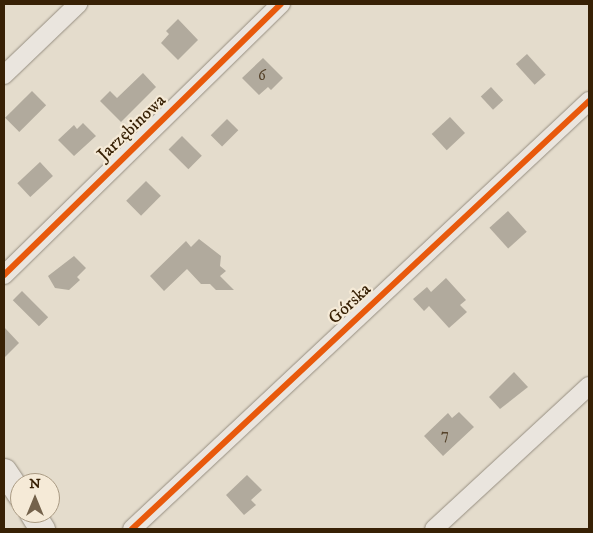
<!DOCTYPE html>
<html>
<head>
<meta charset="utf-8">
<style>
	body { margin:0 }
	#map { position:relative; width:593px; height:533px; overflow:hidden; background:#e4dccc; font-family:"IM FELL DW Pica",serif }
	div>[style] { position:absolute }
	.building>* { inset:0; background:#b1aa9d; transform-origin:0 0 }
	.roads { filter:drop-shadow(0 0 1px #968e81) drop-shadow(0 0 1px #968e81) }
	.street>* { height:18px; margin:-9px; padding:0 9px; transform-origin:9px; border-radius:9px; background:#eae5de }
	.secondary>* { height:25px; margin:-12.5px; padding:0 12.5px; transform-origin:12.5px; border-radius:12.5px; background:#eae5de }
	.cycleway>* { height:6px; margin:-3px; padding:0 3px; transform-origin:3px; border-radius:3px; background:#e8590c }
	span { translate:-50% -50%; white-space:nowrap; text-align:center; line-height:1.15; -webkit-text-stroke:4.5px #f5ead7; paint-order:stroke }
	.number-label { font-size:15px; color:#56432b }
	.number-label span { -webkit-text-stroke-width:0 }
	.street-label { font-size:18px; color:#382105 }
	.frame { position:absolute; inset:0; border:5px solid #382105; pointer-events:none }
	.north { position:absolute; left:10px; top:473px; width:50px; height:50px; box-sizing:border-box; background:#f5ead7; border:1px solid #a99a83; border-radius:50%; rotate:0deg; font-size:14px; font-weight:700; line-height:20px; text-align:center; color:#382105 }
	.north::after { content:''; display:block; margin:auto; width:18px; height:22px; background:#74624b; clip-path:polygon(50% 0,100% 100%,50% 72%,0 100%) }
</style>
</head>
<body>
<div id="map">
	<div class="building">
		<i style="clip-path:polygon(178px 19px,198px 40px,178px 60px,161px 43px,169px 34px,166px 31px)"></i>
		<i style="left:527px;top:54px;width:28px;height:15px;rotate:48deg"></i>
		<i style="clip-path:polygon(263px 58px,283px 78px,271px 90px,268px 87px,259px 95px,242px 78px)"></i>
		<i style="clip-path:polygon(143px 73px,156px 87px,121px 122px,100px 101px,110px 91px,117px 98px)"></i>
		<i style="left:491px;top:87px;width:18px;height:14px;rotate:47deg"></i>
		<i style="left:32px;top:91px;width:20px;height:38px;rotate:45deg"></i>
		<i style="left:450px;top:117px;width:22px;height:25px;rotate:47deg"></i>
		<i style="left:227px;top:119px;width:16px;height:23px;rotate:45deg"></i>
		<i style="clip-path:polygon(83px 123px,96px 136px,74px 156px,58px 140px,74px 125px,77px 129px)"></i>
		<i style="left:182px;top:136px;width:28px;height:19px;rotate:45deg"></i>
		<i style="left:40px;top:162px;width:19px;height:31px;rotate:47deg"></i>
		<i style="left:146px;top:181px;width:21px;height:28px;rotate:45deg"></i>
		<i style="left:508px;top:211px;width:28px;height:25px;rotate:48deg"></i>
		<i style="clip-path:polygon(199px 239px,221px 256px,220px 266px,226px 271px,220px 276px,234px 290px,216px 290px,210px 284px,201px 284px,187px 269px,164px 291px,150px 276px,186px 241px,191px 247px)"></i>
		<i style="clip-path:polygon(74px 256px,86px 268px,77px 277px,80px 280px,69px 290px,55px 288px,48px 276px)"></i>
		<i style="clip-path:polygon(446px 278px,466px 300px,460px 305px,467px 312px,449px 328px,429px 306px,424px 311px,413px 299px,427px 287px,431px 292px)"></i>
		<i style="left:22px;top:291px;width:37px;height:13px;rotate:45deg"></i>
		<i style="clip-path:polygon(4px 327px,19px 343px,4px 358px)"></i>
		<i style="clip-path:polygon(514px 372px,528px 387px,500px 409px,489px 397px)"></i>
		<i style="clip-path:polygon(459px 412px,474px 427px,443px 456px,424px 436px,448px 413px,452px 418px)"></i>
		<i style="clip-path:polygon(247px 475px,262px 490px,251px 500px,256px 505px,244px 515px,226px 495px)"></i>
	</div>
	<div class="roads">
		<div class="street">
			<i style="left:4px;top:75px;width:103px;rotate:-43.8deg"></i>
			<i style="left:4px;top:275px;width:388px;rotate:-44.4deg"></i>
			<i style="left:132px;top:529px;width:626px;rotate:-43.12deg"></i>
			<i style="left:434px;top:529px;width:211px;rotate:-42.7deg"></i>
		</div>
		<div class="secondary">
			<i style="left:4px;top:471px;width:29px;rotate:56deg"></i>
			<i style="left:32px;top:513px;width:19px;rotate:58deg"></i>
		</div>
	</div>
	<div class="cycleway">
		<i style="left:4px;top:275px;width:388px;rotate:-44.4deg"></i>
		<i style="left:132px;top:529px;width:626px;rotate:-43.12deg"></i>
	</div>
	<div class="number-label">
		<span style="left:262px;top:76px">6</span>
		<span style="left:445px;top:435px">7</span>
	</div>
	<div class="street-label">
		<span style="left:132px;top:128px;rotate:-44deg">Jarzębinowa</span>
		<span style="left:350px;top:304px;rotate:-43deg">Górska</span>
	</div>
	<div class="frame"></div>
	<div class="north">N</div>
</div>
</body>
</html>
